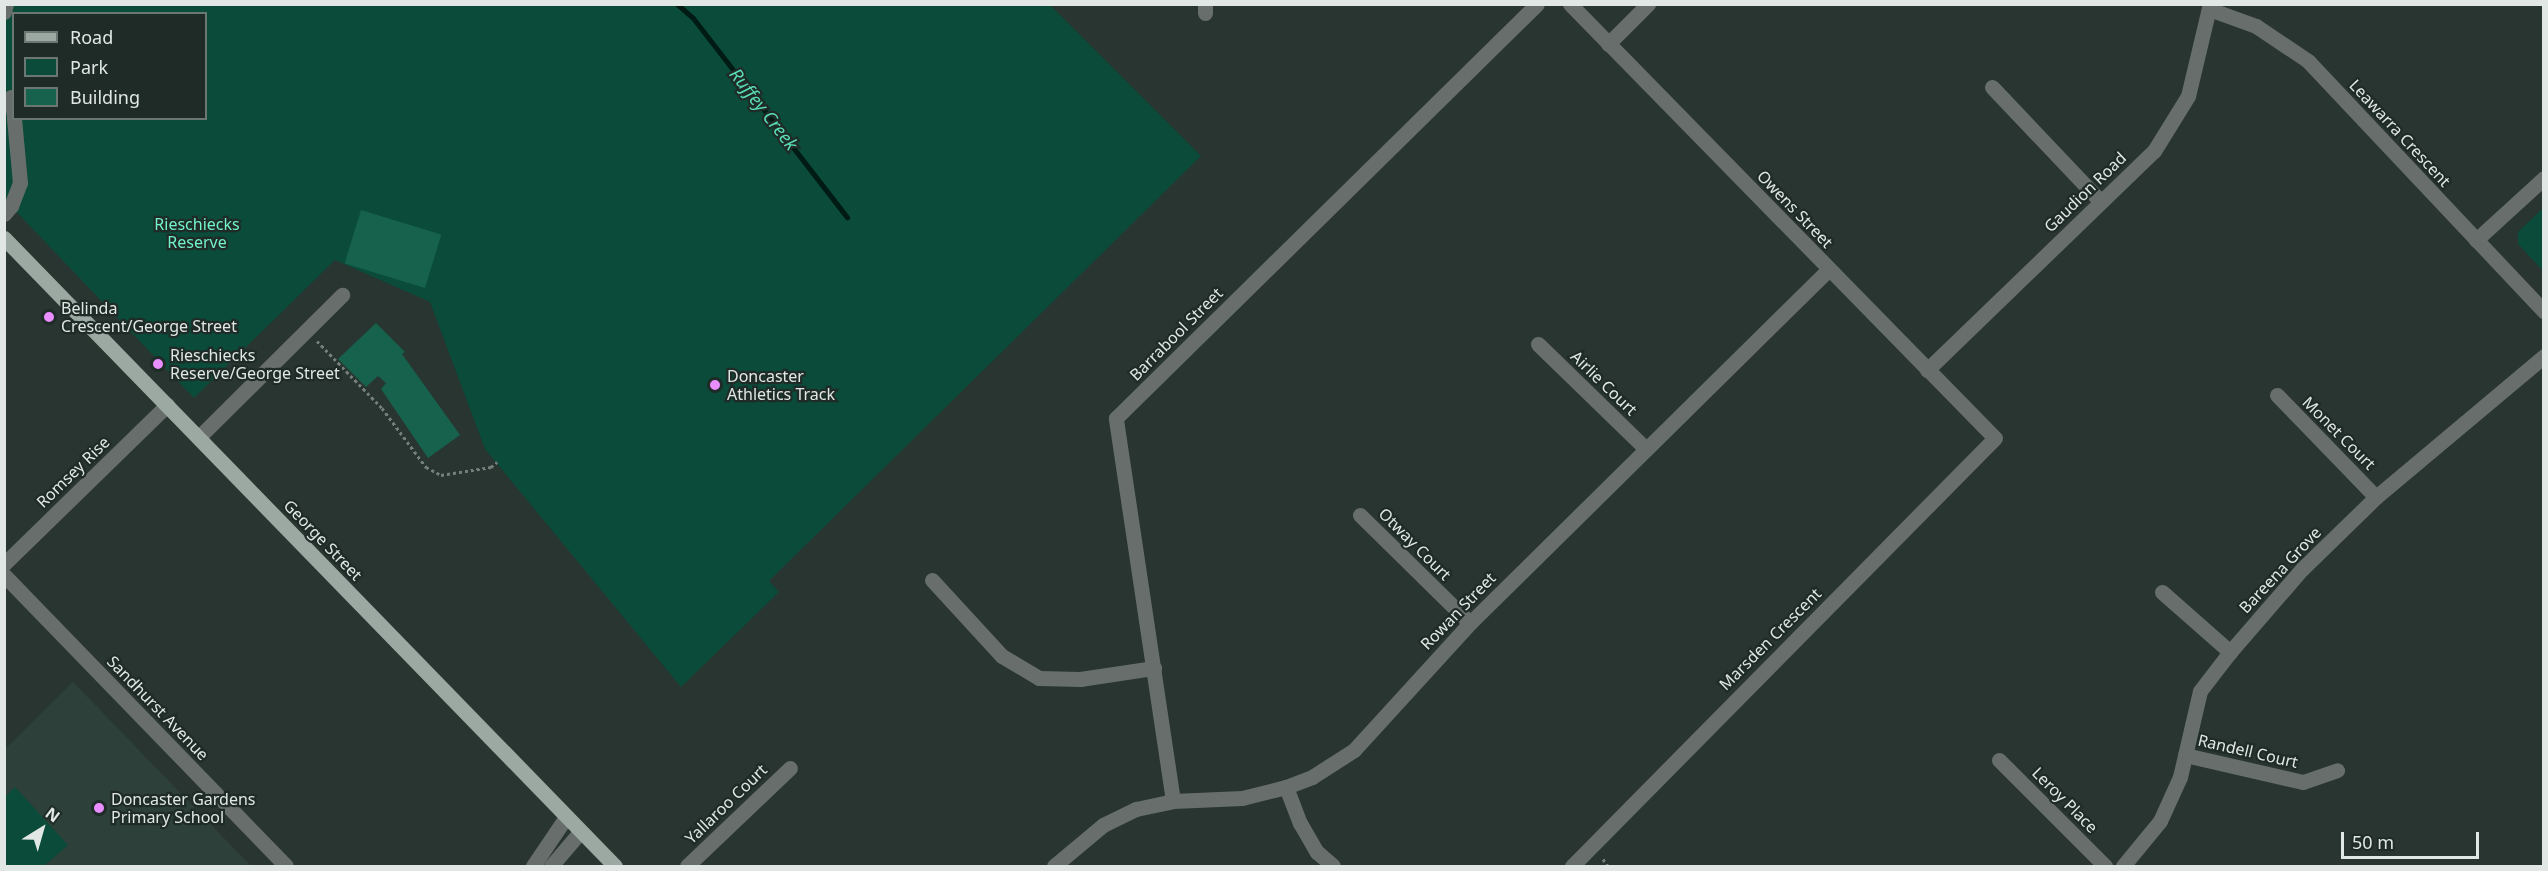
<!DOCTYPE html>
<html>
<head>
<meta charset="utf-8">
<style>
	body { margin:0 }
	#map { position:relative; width:2548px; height:871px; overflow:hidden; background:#293530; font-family:"Noto Sans",sans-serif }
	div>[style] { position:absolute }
	.built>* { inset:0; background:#2d4039 }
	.green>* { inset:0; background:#0b4b3a }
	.stream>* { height:5px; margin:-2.5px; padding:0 2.5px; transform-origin:2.5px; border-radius:2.5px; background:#001b13 }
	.building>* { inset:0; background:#16624d; transform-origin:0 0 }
	.path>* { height:3px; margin-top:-1.5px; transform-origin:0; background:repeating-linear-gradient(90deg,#747e7a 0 3px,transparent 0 6px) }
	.minor>* { height:15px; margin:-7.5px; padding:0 7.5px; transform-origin:7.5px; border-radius:7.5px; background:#686e6b }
	.major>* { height:15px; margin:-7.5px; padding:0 7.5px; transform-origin:7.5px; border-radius:7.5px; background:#9ca9a3 }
	.dots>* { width:16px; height:16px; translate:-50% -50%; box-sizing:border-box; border:3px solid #1f2b27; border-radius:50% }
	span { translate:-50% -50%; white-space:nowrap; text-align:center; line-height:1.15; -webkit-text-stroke:4.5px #1f2b27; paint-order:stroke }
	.street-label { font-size:16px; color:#e0e7e4 }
	.park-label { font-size:16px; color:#71f2c9 }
	.poi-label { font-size:16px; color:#e0e7e4 }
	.left { translate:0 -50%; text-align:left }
	.water-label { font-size:18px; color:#59ddb4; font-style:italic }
	.frame { position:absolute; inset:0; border:6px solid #e0e7e4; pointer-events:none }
	.legend { position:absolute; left:12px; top:12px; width:195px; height:108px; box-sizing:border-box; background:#1f2b27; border:2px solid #6c7673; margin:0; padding:8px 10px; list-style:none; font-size:18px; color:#e0e7e4 }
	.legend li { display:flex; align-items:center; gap:12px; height:30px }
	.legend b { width:30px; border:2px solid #6c7673 }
	.north { position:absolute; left:12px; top:799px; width:60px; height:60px; -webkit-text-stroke:4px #1f2b27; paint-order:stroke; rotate:37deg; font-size:16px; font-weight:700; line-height:24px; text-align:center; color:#e0e7e4 }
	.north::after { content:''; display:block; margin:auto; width:21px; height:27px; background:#e0e7e4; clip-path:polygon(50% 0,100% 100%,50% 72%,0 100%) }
	.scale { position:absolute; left:2341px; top:832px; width:138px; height:27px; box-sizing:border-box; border:3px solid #e0e7e4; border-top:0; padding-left:8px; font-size:18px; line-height:21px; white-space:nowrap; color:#e0e7e4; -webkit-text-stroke:4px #1f2b27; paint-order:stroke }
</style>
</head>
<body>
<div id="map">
	<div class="built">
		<i style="clip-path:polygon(73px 682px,251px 866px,5px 866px,5px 749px)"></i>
	</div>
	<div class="green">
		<i style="clip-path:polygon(evenodd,4px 5px,1050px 5px,1201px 156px,769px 581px,779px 592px,681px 687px,485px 449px,430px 302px,335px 260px,194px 398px,5px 200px,4px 5px,14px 14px,206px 14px,206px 118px,14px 118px,14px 14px)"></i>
		<i style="clip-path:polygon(2543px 208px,2543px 271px,2518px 244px,2518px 232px)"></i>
		<i style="clip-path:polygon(15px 787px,68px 845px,44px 866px,5px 866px,5px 797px)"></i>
	</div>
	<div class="stream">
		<i style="left:677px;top:4px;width:21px;rotate:41deg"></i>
		<i style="left:693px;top:18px;width:252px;rotate:52.3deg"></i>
	</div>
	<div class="building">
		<i style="left:361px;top:210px;width:84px;height:56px;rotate:17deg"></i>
		<i style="clip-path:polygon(376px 323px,405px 352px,402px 354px,460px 435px,428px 458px,381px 389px,386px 383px,378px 376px,366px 387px,338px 359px)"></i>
	</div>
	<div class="path">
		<i style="left:317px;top:341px;width:93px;rotate:45.9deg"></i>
		<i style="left:382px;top:408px;width:74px;rotate:53.3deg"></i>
		<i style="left:426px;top:467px;width:17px;rotate:28deg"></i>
		<i style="left:441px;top:475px;width:51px;rotate:-9.1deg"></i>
		<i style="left:491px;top:467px;width:8px;rotate:-40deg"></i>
		<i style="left:1603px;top:859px;width:9px;rotate:54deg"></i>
	</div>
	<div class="minor">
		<i style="left:1205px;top:4px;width:9px;rotate:90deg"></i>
		<i style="left:1570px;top:4px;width:607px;rotate:45.6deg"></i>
		<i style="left:1995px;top:438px;width:602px;rotate:134.66deg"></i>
		<i style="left:2209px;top:9px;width:50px;rotate:19.9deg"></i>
		<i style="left:2256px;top:26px;width:63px;rotate:33.9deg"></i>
		<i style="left:2308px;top:61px;width:344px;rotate:46.7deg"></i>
		<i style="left:4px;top:12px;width:8px;rotate:-76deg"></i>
		<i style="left:1608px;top:44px;width:57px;rotate:-45deg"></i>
		<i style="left:1992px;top:87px;width:158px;rotate:46.5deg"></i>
		<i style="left:11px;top:97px;width:18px;rotate:81deg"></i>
		<i style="left:4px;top:214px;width:11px;rotate:-49deg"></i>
		<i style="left:11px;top:206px;width:25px;rotate:-69deg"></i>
		<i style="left:20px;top:183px;width:65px;rotate:-95.3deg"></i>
		<i style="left:2476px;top:240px;width:92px;rotate:-42.4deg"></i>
		<i style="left:1538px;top:344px;width:149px;rotate:44.2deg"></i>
		<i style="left:1927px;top:370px;width:315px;rotate:-44deg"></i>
		<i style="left:2154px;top:151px;width:65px;rotate:-58.3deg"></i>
		<i style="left:2188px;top:96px;width:95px;rotate:-76.6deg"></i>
		<i style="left:2277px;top:395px;width:142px;rotate:45.9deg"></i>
		<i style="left:199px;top:437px;width:202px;rotate:-44.8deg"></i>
		<i style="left:1360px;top:515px;width:154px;rotate:44.5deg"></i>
		<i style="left:4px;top:564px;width:228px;rotate:-44.3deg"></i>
		<i style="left:4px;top:575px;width:405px;rotate:45.9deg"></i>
		<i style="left:932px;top:580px;width:103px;rotate:47.4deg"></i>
		<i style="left:1002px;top:656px;width:43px;rotate:30.7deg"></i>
		<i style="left:1039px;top:678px;width:41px;rotate:1.4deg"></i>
		<i style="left:1080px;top:679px;width:75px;rotate:-8.5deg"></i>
		<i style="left:2162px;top:592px;width:91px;rotate:41.4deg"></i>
		<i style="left:2185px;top:755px;width:121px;rotate:12.9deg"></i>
		<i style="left:2303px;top:782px;width:36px;rotate:-19deg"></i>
		<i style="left:1999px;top:760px;width:150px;rotate:45deg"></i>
		<i style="left:1286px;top:787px;width:39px;rotate:69deg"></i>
		<i style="left:1300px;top:823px;width:34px;rotate:60deg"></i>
		<i style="left:1317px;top:852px;width:21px;rotate:41deg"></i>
		<i style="left:1173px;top:801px;width:387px;rotate:-98.5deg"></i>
		<i style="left:1116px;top:418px;width:590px;rotate:-44.52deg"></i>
		<i style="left:533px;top:866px;width:59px;rotate:-56deg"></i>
		<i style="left:551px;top:866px;width:45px;rotate:-49.5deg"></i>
		<i style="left:687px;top:866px;width:142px;rotate:-43.6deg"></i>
		<i style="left:1054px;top:866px;width:64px;rotate:-39.9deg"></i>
		<i style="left:1103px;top:825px;width:37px;rotate:-26deg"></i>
		<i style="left:1136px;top:809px;width:38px;rotate:-12deg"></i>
		<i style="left:1173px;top:801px;width:69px;rotate:-2.5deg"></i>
		<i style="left:1242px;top:798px;width:45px;rotate:-14deg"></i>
		<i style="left:1286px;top:787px;width:28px;rotate:-21deg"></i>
		<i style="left:1312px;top:777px;width:50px;rotate:-32.7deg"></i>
		<i style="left:1354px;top:750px;width:172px;rotate:-47.6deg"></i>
		<i style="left:1470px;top:623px;width:504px;rotate:-44.6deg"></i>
		<i style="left:2123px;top:866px;width:58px;rotate:-50.6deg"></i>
		<i style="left:2160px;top:821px;width:48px;rotate:-65.6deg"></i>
		<i style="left:2180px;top:777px;width:88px;rotate:-76.9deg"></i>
		<i style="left:2200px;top:691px;width:49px;rotate:-52.4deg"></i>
		<i style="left:2230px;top:652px;width:110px;rotate:-49.1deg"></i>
		<i style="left:2302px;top:569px;width:103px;rotate:-44.2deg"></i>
		<i style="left:2376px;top:497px;width:219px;rotate:-40deg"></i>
	</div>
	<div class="major">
		<i style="left:4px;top:238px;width:876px;rotate:45.79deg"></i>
	</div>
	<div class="dots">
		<i style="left:49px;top:317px;background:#e88eff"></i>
		<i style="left:158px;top:364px;background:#e88eff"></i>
		<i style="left:715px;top:385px;background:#e88eff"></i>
		<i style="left:99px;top:808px;background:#e88eff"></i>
	</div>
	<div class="street-label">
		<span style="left:2400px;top:133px;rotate:47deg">Leawarra Crescent</span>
		<span style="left:2085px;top:192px;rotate:-44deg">Gaudion Road</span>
		<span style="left:1795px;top:209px;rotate:46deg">Owens Street</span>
		<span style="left:1176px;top:334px;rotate:-45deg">Barrabool Street</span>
		<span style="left:1604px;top:383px;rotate:44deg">Airlie Court</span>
		<span style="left:2339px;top:433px;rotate:45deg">Monet Court</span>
		<span style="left:73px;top:472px;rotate:-44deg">Romsey Rise</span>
		<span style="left:323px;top:540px;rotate:46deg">George Street</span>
		<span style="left:1415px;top:544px;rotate:45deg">Otway Court</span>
		<span style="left:2280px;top:570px;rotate:-47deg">Bareena Grove</span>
		<span style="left:1458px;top:611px;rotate:-46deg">Rowan Street</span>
		<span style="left:1770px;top:639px;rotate:-45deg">Marsden Crescent</span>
		<span style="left:158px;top:708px;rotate:46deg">Sandhurst Avenue</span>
		<span style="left:2248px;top:751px;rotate:13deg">Randell Court</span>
		<span style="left:2065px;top:800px;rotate:45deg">Leroy Place</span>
		<span style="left:726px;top:804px;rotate:-44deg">Yallaroo Court</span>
	</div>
	<div class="park-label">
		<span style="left:197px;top:233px">Rieschiecks<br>Reserve</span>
	</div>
	<div class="poi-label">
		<span class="left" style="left:61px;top:317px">Belinda<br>Crescent/George Street</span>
		<span class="left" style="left:170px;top:364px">Rieschiecks<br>Reserve/George Street</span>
		<span class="left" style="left:727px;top:385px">Doncaster<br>Athletics Track</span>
		<span class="left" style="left:111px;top:808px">Doncaster Gardens<br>Primary School</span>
	</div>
	<div class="water-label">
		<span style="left:764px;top:109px;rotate:52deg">Ruffey Creek</span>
	</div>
	<div class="frame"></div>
	<ul class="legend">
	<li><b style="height:8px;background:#9ca9a3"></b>Road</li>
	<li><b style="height:16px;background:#0b4b3a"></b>Park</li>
	<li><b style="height:16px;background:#16624d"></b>Building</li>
	</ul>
	<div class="north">N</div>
	<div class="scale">50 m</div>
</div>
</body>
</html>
